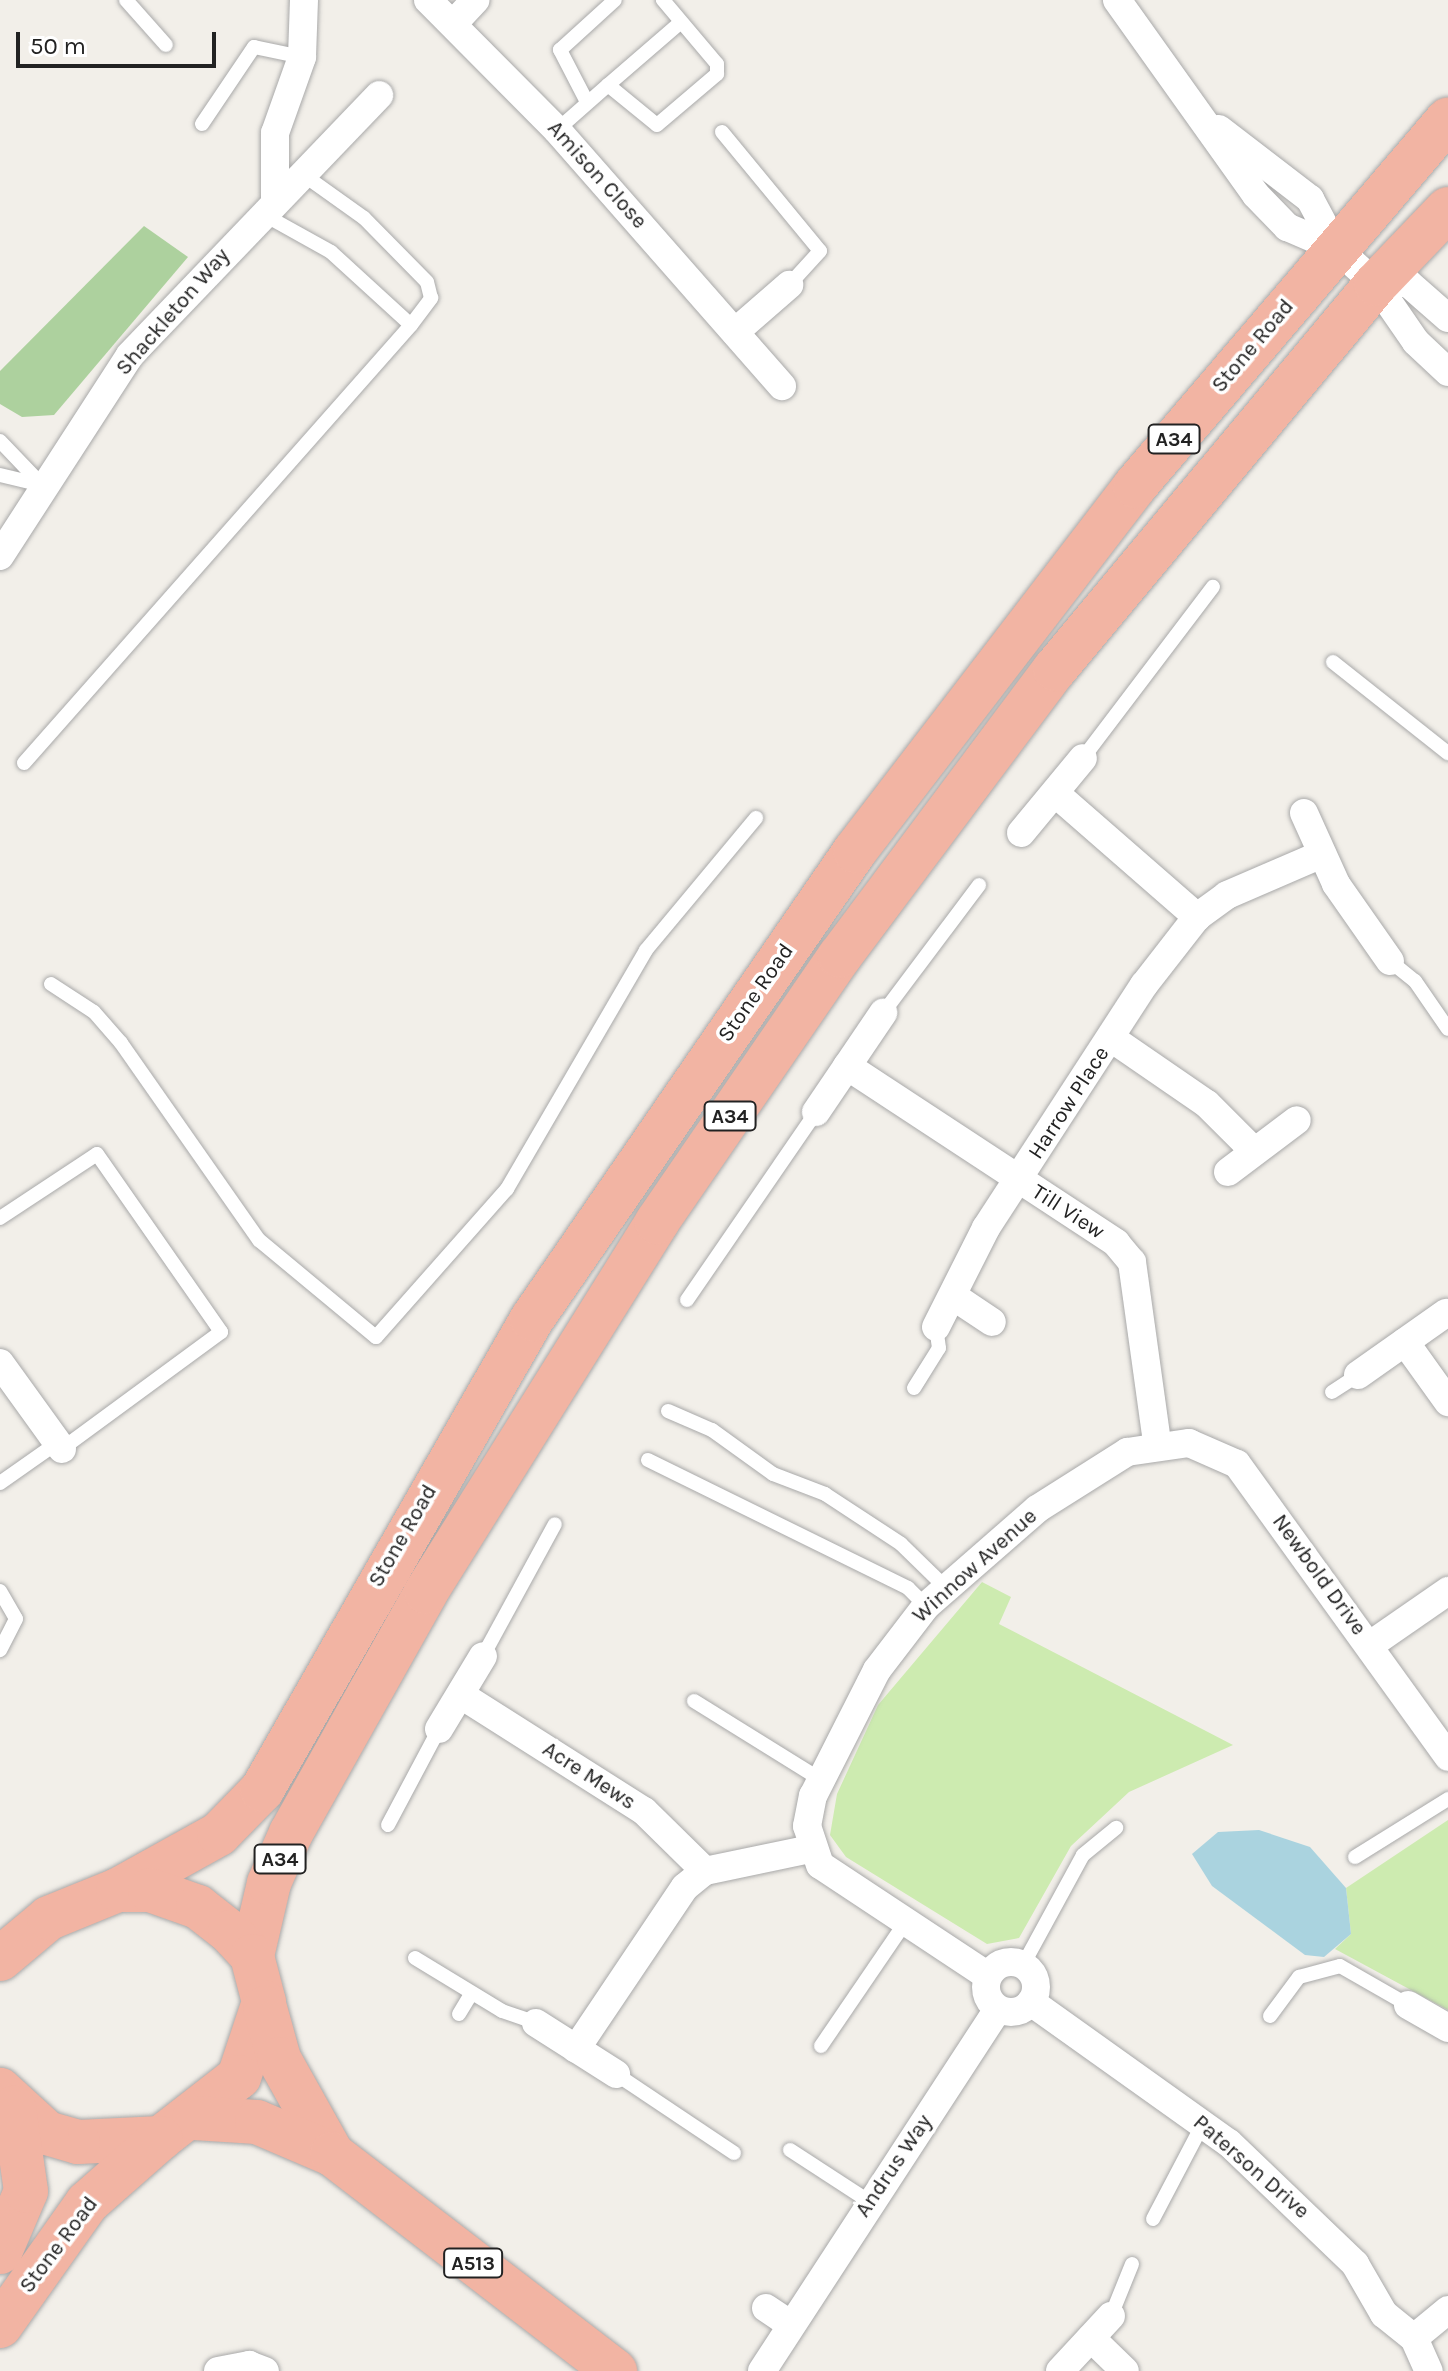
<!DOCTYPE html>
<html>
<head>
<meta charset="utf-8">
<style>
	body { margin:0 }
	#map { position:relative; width:1448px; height:2371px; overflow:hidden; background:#f2efe9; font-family:Karla,sans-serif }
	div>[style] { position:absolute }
	.grass>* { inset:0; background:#cdebb0 }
	.forest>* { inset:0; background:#add19e }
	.water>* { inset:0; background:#aad3df }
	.roads { filter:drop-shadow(0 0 2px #a9a9a9) drop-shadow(0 0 2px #a9a9a9) }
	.service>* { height:14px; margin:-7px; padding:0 7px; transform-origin:7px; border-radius:7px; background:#fff }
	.minor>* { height:28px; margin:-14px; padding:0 14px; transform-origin:14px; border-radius:14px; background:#fff }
	.minor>.ring { margin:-14px; padding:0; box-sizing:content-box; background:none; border:28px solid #fff; border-radius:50% }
	.trunk>* { height:44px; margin:-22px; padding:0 22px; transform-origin:22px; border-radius:22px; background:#f2b4a3 }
	span { translate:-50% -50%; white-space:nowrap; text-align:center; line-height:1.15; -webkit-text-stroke:7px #fff; paint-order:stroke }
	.shield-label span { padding:2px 6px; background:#fff; border:2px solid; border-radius:6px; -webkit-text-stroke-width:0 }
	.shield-label { font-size:20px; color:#222; font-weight:700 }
	.street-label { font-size:22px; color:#222 }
	.scale { position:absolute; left:16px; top:32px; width:200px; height:36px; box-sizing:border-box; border:4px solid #222; border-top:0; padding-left:10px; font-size:24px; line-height:28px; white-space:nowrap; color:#222; -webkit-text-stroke:6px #fff; paint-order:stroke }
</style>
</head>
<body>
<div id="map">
	<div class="grass">
		<i style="clip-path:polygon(982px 1582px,1011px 1597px,999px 1624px,1233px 1745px,1129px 1792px,1071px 1846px,1019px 1938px,987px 1944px,846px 1857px,830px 1835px,837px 1794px,878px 1705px)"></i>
		<i style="clip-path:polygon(1448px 1820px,1448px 2010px,1335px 1949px,1351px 1934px,1346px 1888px)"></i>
	</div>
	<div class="forest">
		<i style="clip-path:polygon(144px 226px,188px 257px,54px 415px,22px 417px,0 404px,0 371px)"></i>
	</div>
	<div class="water">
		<i style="clip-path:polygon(1259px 1830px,1310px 1847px,1346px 1888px,1351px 1934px,1324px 1957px,1305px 1955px,1212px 1886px,1192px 1854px,1218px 1832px)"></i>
	</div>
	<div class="roads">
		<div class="service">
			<i style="left:126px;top:0;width:60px;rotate:48.4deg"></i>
			<i style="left:608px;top:85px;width:96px;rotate:-40.8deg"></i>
			<i style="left:587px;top:102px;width:59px;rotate:-117.4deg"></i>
			<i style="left:560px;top:50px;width:74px;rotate:-42.3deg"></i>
			<i style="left:202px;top:124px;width:93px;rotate:-56deg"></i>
			<i style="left:254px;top:47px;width:49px;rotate:11.8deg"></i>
			<i style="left:557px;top:130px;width:68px;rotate:-41.4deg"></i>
			<i style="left:608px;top:85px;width:63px;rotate:39.2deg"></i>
			<i style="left:657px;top:125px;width:79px;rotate:-40.4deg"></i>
			<i style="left:717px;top:74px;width:10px;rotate:-90deg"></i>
			<i style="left:717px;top:64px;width:84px;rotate:-130.2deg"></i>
			<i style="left:722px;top:132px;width:154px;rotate:50.5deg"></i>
			<i style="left:820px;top:251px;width:46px;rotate:132.4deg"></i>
			<i style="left:261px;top:213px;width:80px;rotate:29.1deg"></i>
			<i style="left:331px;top:252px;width:108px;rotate:42.4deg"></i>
			<i style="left:411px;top:325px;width:34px;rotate:-53deg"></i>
			<i style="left:431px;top:298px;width:16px;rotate:-104deg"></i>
			<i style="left:427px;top:282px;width:90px;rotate:-134.5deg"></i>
			<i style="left:364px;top:218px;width:77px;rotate:-144.5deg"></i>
			<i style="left:0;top:441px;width:61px;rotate:46.3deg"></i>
			<i style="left:0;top:475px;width:43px;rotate:13.4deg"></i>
			<i style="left:1333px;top:662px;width:147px;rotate:38.4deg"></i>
			<i style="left:1083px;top:758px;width:215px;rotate:-52.8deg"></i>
			<i style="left:24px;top:763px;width:584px;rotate:-48.54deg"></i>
			<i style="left:1390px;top:961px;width:32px;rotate:39deg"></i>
			<i style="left:1415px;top:981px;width:58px;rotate:55.5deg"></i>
			<i style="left:51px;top:984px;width:51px;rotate:33.1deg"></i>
			<i style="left:94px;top:1012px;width:41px;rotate:48.9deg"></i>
			<i style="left:121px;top:1043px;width:241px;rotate:55deg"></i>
			<i style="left:259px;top:1240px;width:152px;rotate:39.7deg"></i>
			<i style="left:376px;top:1337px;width:198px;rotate:-48.5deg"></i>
			<i style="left:507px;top:1189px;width:276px;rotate:-59.8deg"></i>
			<i style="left:646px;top:950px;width:172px;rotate:-50.2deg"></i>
			<i style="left:883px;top:1013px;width:160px;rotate:-53.1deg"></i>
			<i style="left:0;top:1218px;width:116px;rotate:-33.4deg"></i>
			<i style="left:97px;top:1154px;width:217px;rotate:55.1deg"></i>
			<i style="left:221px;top:1332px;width:197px;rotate:143.7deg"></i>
			<i style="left:687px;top:1300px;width:228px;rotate:-55.5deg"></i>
			<i style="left:914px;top:1388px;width:47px;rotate:-58deg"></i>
			<i style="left:939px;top:1348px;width:21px;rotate:-98deg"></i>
			<i style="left:1332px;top:1392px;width:31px;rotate:-33deg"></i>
			<i style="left:668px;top:1411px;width:48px;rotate:23.4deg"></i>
			<i style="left:712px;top:1430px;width:75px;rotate:35.8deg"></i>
			<i style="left:773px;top:1474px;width:56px;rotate:21deg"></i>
			<i style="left:825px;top:1494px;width:91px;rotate:33.3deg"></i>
			<i style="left:901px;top:1544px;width:62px;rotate:44.3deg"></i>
			<i style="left:648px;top:1460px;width:290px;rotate:26.2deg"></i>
			<i style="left:908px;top:1588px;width:25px;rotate:45deg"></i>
			<i style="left:0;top:1483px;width:70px;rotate:-35.1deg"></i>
			<i style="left:0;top:1591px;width:32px;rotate:60deg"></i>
			<i style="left:16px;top:1619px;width:35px;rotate:117deg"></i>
			<i style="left:483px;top:1656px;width:150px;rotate:-61.4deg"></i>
			<i style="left:694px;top:1701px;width:148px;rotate:31.8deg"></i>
			<i style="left:388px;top:1825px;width:109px;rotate:-62deg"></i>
			<i style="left:1355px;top:1857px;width:110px;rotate:-31.9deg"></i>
			<i style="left:415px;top:1958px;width:102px;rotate:31.3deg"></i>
			<i style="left:502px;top:2011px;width:36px;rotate:19deg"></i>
			<i style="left:1023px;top:1965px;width:125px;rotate:-61.4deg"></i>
			<i style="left:1083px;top:1855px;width:43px;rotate:-39.3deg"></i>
			<i style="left:459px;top:2014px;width:23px;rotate:-59deg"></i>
			<i style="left:1270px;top:2016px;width:49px;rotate:-53.4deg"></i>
			<i style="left:1299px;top:1977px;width:42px;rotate:-15deg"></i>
			<i style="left:1340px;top:1966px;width:78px;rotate:29.8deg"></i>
			<i style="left:821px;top:2046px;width:149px;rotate:-55.7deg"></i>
			<i style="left:616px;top:2074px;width:142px;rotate:33.8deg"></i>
			<i style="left:790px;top:2150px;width:95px;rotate:33deg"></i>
			<i style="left:1153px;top:2219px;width:110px;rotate:-62.3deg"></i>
			<i style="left:1111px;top:2316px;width:56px;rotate:-68deg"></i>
		</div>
		<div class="minor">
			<i style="left:428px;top:0;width:183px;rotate:45.2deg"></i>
			<i style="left:557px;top:130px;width:341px;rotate:48.7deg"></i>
			<i style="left:1117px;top:0;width:239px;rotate:54.5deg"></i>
			<i style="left:1256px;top:195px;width:45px;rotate:45.9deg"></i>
			<i style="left:1287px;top:227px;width:53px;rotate:23.2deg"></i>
			<i style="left:1336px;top:248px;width:54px;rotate:42deg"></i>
			<i style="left:1376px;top:284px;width:70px;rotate:55.4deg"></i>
			<i style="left:1416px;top:342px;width:44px;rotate:43.2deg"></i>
			<i style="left:453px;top:24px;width:33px;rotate:-47deg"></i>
			<i style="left:1219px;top:129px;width:115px;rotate:37.6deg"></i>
			<i style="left:1310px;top:199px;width:55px;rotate:62deg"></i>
			<i style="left:275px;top:200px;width:67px;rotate:-90deg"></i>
			<i style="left:275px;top:133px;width:81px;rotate:-70.4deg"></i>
			<i style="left:302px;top:57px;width:57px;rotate:-88deg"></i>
			<i style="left:1376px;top:284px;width:32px;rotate:-2deg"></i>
			<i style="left:1408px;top:283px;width:53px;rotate:41.2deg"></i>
			<i style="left:735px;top:332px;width:72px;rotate:-41deg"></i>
			<i style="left:0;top:556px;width:239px;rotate:-57.1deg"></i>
			<i style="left:130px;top:355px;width:360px;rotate:-46.2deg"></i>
			<i style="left:1055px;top:793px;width:189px;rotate:41.1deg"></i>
			<i style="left:1304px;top:813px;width:78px;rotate:65.7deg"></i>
			<i style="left:1336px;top:884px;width:94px;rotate:55deg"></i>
			<i style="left:1021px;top:833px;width:97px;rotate:-50.4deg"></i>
			<i style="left:1111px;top:1038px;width:116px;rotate:34.5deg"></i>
			<i style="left:1207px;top:1104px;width:66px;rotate:45deg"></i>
			<i style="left:847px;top:1066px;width:322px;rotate:33.3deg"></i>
			<i style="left:1116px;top:1243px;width:25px;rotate:50deg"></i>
			<i style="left:1132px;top:1262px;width:183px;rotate:82.1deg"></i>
			<i style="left:816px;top:1112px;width:120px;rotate:-55.9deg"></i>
			<i style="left:1228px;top:1172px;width:86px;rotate:-37deg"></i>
			<i style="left:956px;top:1298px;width:43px;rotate:33.7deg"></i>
			<i style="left:936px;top:1327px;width:111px;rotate:-63.2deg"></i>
			<i style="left:986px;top:1228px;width:290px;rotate:-57deg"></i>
			<i style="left:1144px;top:985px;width:86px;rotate:-52.1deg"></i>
			<i style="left:1197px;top:917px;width:37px;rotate:-36deg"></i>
			<i style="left:1227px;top:895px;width:101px;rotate:-23.3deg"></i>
			<i style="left:1405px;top:1342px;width:74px;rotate:54.4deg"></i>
			<i style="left:0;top:1363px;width:106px;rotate:54.2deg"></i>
			<i style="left:1358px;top:1375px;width:108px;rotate:-35.2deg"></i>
			<i style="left:1370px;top:1645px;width:95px;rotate:-34.7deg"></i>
			<i style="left:461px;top:1695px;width:217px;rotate:32.4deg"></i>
			<i style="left:644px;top:1811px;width:86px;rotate:44.5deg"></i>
			<i style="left:705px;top:1871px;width:107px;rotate:-11.8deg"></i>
			<i style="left:439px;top:1729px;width:85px;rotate:-58.9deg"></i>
			<i class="ring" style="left:986px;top:1962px;width:22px;height:22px"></i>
			<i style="left:988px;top:1976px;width:201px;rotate:-146.5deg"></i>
			<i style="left:820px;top:1865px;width:41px;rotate:-108.4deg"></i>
			<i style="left:807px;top:1826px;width:31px;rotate:-79deg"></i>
			<i style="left:813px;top:1796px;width:141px;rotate:-63.1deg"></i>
			<i style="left:877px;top:1670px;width:81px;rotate:-52.6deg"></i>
			<i style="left:926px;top:1606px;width:147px;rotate:-41.1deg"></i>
			<i style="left:1037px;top:1509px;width:107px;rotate:-32.3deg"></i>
			<i style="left:1127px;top:1452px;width:63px;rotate:-8.3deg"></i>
			<i style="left:1189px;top:1443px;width:52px;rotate:23.6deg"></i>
			<i style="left:1237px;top:1464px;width:361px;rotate:54.2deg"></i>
			<i style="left:1031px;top:2002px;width:243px;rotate:35.5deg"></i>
			<i style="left:1229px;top:2143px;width:175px;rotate:43.8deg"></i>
			<i style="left:1355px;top:2264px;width:58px;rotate:59.9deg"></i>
			<i style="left:1384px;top:2314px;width:38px;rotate:39deg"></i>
			<i style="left:1414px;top:2338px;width:36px;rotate:66deg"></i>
			<i style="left:1408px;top:2005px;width:46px;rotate:29.9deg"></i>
			<i style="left:536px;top:2023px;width:95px;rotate:32.5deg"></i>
			<i style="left:576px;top:2049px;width:195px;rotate:-56.1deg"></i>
			<i style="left:685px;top:1887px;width:26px;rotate:-39deg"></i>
			<i style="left:766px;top:2308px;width:29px;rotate:34deg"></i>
			<i style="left:1091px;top:2338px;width:47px;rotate:44.1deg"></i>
			<i style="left:1414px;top:2338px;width:44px;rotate:-39.5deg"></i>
			<i style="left:218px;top:2371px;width:32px;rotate:-11deg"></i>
			<i style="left:249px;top:2365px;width:17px;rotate:21deg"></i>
			<i style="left:762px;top:2371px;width:432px;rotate:-56.9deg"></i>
			<i style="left:1060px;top:2371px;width:75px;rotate:-47.2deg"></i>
		</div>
		<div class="trunk">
			<i style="left:118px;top:1890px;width:115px;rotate:-29deg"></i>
			<i style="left:219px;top:1834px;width:62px;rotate:-45.7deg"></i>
			<i style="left:262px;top:1790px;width:543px;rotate:-60.18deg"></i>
			<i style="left:532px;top:1319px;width:569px;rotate:-55.39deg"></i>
			<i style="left:855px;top:851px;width:460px;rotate:-52.5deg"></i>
			<i style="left:1135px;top:486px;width:482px;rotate:-49.5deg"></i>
			<i style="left:252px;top:1956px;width:75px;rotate:-76.9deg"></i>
			<i style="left:269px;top:1883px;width:55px;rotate:-66.3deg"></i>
			<i style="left:291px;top:1833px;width:276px;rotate:-60.7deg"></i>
			<i style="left:426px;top:1592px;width:436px;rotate:-58deg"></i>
			<i style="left:657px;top:1222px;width:323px;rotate:-55.5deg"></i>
			<i style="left:840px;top:956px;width:359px;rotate:-53.2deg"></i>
			<i style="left:1055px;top:669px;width:501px;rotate:-50.18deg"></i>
			<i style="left:1376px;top:284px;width:104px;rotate:-46.2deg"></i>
			<i style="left:0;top:1959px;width:64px;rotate:-39.9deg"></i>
			<i style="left:49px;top:1918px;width:74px;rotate:-22.1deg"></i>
			<i style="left:118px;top:1890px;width:32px"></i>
			<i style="left:150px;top:1890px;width:51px;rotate:19.5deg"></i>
			<i style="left:198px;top:1907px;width:41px;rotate:38deg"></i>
			<i style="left:230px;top:1932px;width:33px;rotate:47deg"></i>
			<i style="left:252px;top:1956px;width:48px;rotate:75.4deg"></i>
			<i style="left:264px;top:2002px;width:79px;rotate:108.4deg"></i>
			<i style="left:239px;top:2077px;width:99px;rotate:142deg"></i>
			<i style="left:161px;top:2138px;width:83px;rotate:177.2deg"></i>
			<i style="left:78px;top:2142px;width:32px;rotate:-164deg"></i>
			<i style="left:47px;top:2133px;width:64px;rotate:-137.5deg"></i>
			<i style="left:265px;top:2008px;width:53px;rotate:74.6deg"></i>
			<i style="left:279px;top:2059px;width:109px;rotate:60.8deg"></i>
			<i style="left:194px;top:2118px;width:63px;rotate:3.6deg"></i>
			<i style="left:257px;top:2122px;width:82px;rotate:23.1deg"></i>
			<i style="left:332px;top:2154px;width:357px;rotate:37.5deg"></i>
			<i style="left:0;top:2252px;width:66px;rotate:-66.9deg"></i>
			<i style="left:26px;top:2191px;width:84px;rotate:-98.2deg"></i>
			<i style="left:0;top:2326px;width:151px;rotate:-54.7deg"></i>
			<i style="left:87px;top:2203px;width:98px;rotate:-41.3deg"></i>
		</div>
	</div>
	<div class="shield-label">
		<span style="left:1174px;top:439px">A34</span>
		<span style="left:730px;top:1116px">A34</span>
		<span style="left:280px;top:1859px">A34</span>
		<span style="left:473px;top:2263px">A513</span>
	</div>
	<div class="street-label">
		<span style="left:597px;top:175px;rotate:48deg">Amison Close</span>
		<span style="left:173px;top:312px;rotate:-49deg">Shackleton Way</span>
		<span style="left:1253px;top:346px;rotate:-50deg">Stone Road</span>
		<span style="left:756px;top:993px;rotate:-55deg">Stone Road</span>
		<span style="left:1069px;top:1103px;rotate:-57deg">Harrow Place</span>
		<span style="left:1068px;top:1212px;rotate:33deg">Till View</span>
		<span style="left:403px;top:1536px;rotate:-60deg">Stone Road</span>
		<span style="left:975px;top:1566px;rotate:-42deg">Winnow Avenue</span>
		<span style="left:1319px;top:1575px;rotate:54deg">Newbold Drive</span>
		<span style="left:589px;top:1776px;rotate:33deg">Acre Mews</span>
		<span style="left:894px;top:2166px;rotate:-56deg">Andrus Way</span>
		<span style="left:1251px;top:2167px;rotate:41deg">Paterson Drive</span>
		<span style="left:59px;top:2245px;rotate:-53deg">Stone Road</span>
	</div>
	<div class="scale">50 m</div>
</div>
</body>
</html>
